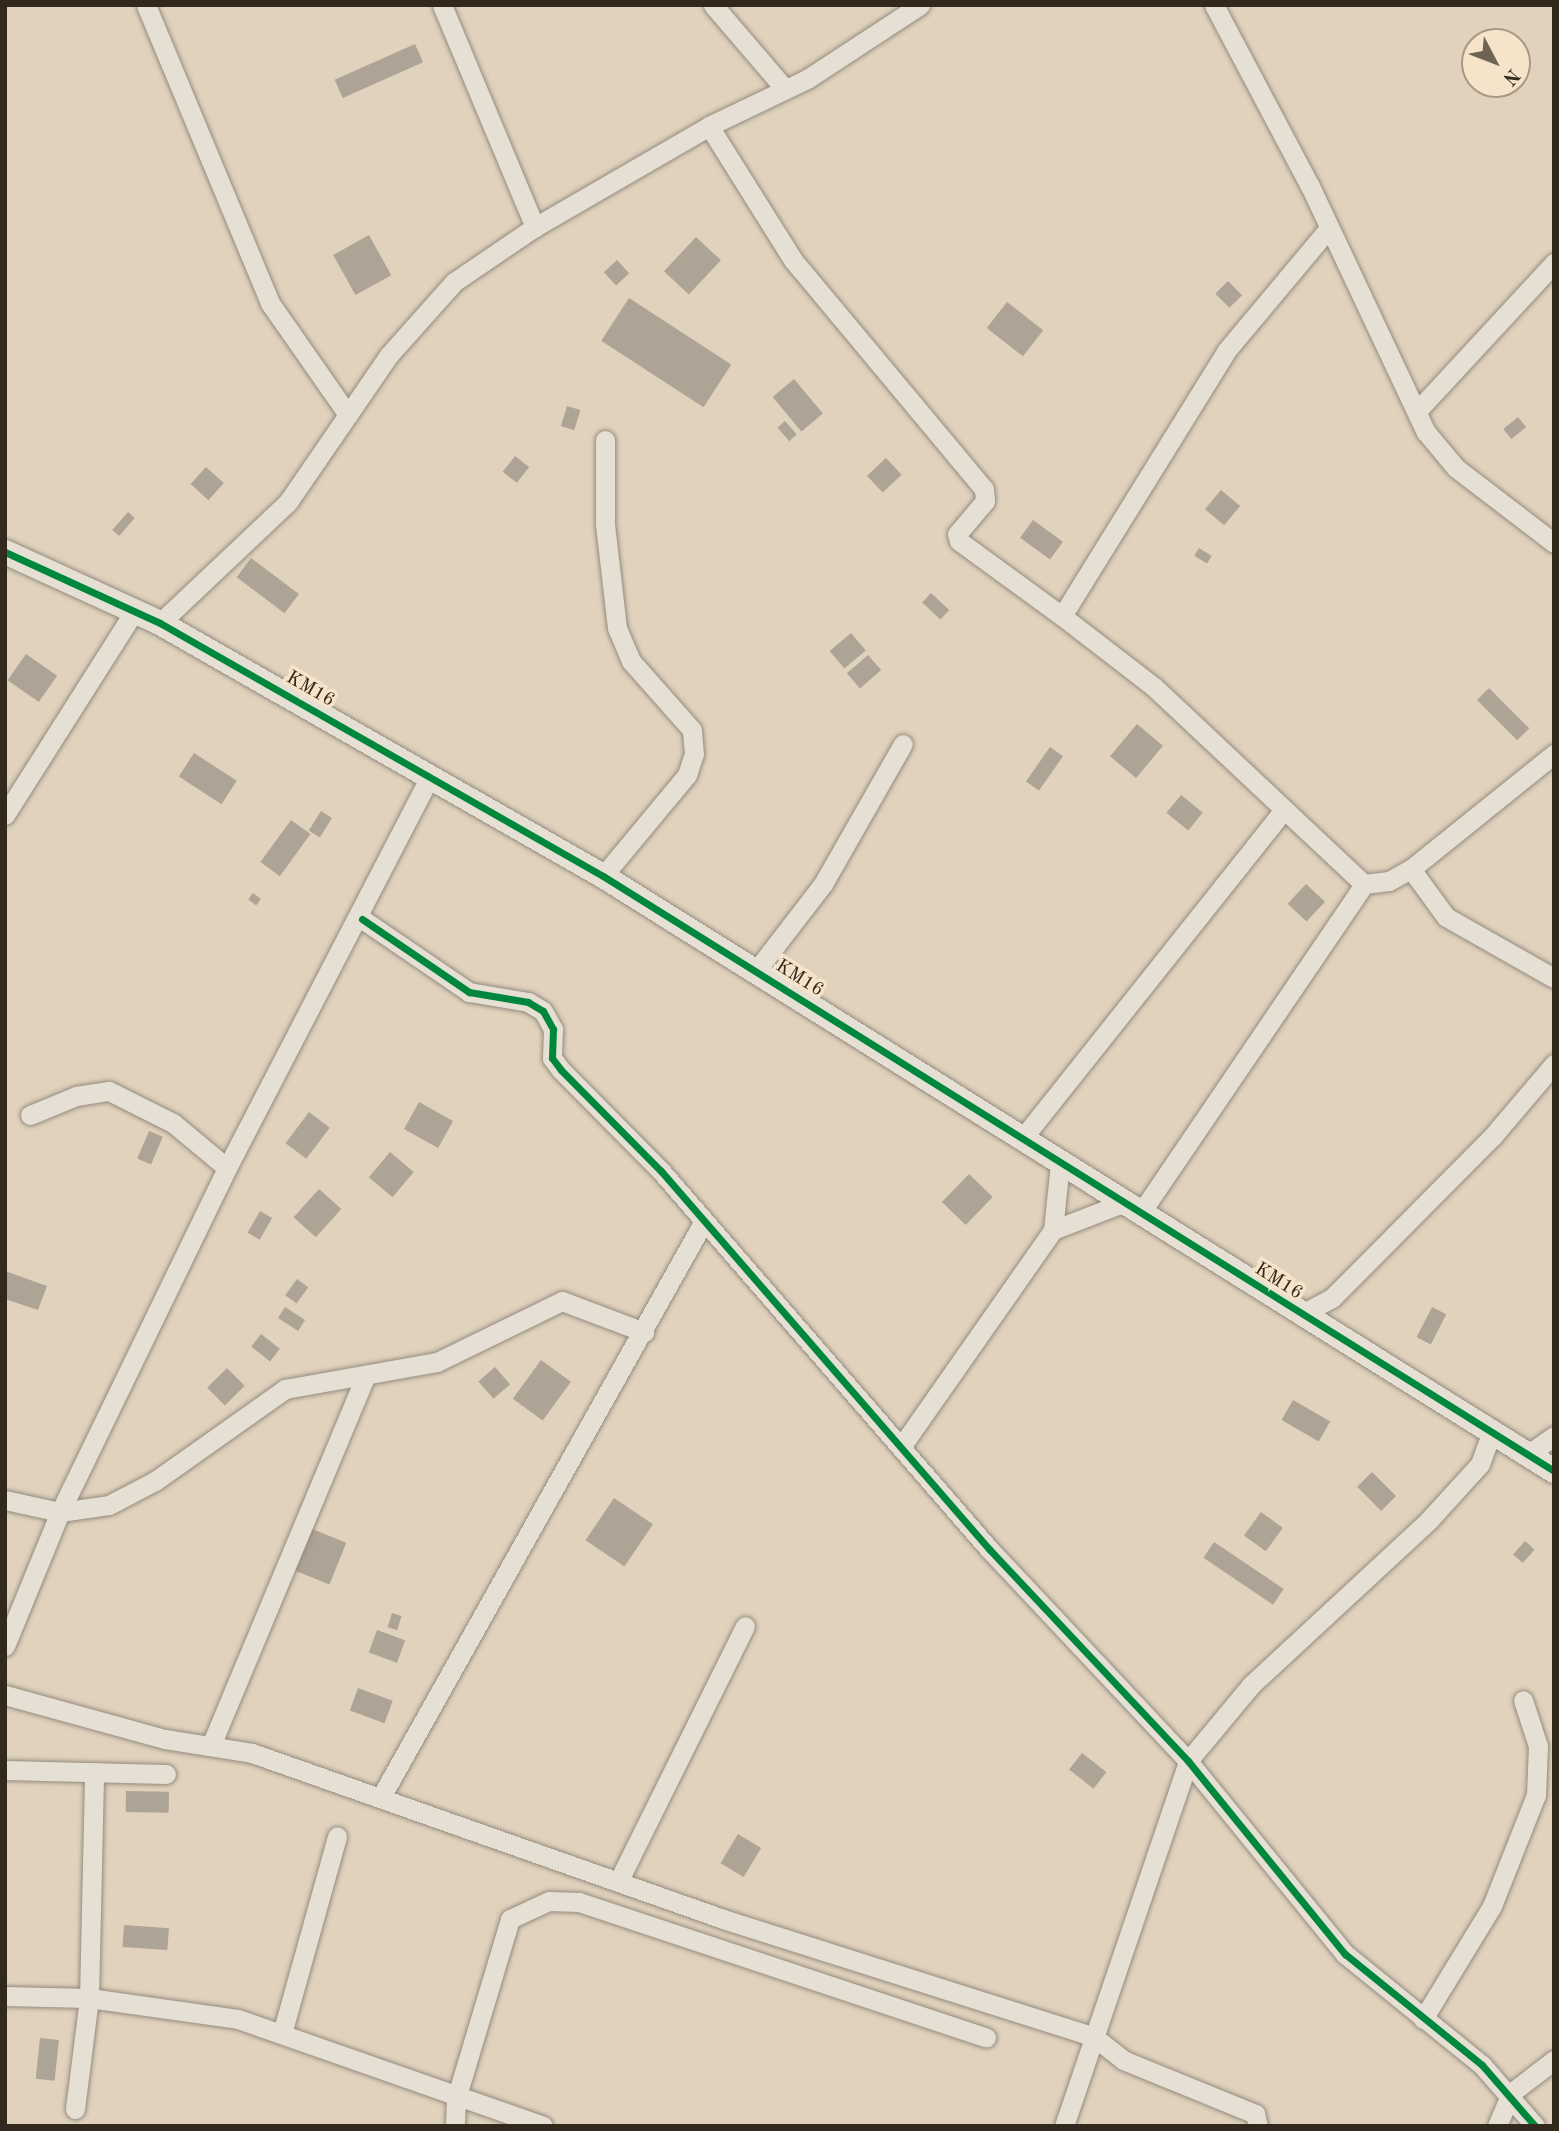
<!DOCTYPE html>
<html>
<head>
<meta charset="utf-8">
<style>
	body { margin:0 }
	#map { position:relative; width:1559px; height:2131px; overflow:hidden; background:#e0d2bd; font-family:"Old Standard TT",serif }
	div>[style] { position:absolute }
	.building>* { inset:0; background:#aea496; transform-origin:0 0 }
	.roads { filter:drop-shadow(0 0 2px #948b7e) drop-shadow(0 0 2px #948b7e) }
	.minor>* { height:19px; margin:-9.5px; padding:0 9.5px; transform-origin:9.5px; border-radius:9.5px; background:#e6dfd4 }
	.tertiary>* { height:24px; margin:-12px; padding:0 12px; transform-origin:12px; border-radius:12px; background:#e6dfd4 }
	.cycleway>* { height:7px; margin:-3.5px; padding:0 3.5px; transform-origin:3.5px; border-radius:3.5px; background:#00873e }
	span { translate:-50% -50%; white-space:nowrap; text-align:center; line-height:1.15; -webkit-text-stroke:7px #f5e4ca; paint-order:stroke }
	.street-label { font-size:19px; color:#32281b }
	.frame { position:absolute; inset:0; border:7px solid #32281b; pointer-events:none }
	.north { position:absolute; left:1461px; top:28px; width:70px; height:70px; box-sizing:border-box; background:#f5e4ca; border:2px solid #a79984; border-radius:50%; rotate:132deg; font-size:19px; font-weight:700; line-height:28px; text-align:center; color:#32281b }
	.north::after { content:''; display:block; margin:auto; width:24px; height:32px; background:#6f6454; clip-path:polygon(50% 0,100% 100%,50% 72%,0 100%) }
</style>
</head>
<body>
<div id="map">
	<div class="building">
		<i style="left:415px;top:44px;width:20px;height:88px;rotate:66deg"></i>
		<i style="left:369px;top:235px;width:46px;height:41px;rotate:61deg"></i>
		<i style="left:696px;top:237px;width:34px;height:47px;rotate:43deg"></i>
		<i style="left:617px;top:260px;width:18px;height:18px;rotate:47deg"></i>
		<i style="left:1228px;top:281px;width:20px;height:18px;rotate:45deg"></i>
		<i style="left:629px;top:298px;width:122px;height:51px;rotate:33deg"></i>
		<i style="left:1007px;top:302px;width:46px;height:33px;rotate:38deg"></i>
		<i style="left:794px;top:379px;width:45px;height:28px;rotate:50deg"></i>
		<i style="left:567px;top:406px;width:14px;height:21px;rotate:17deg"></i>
		<i style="left:1518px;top:417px;width:13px;height:19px;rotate:51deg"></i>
		<i style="left:785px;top:421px;width:18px;height:10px;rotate:49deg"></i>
		<i style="left:515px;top:456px;width:18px;height:20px;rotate:38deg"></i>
		<i style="left:886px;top:458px;width:23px;height:26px;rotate:47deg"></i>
		<i style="left:206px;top:467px;width:24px;height:23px;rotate:42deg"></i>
		<i style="left:1221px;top:490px;width:25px;height:25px;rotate:40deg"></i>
		<i style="left:128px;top:512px;width:9px;height:24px;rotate:41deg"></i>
		<i style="left:1033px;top:520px;width:37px;height:22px;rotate:36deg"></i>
		<i style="left:1199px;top:548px;width:15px;height:9px;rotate:32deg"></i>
		<i style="left:251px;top:558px;width:60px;height:24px;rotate:37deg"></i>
		<i style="left:931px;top:593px;width:25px;height:13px;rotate:43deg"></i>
		<i style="left:851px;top:633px;width:23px;height:28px;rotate:50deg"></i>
		<i style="left:26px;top:654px;width:38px;height:32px;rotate:35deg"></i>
		<i style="left:868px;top:655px;width:20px;height:28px;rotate:49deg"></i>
		<i style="left:1489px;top:688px;width:57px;height:17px;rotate:45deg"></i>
		<i style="left:1137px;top:724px;width:34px;height:42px;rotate:40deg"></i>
		<i style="left:1050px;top:747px;width:16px;height:42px;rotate:35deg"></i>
		<i style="left:194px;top:753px;width:51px;height:28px;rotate:33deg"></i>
		<i style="left:1181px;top:795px;width:28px;height:23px;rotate:39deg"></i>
		<i style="left:321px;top:811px;width:13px;height:23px;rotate:32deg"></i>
		<i style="left:291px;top:820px;width:24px;height:52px;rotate:36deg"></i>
		<i style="left:1306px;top:884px;width:26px;height:27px;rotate:43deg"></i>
		<i style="left:253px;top:893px;width:10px;height:8px;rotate:37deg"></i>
		<i style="left:419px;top:1102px;width:39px;height:31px;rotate:29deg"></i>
		<i style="left:309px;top:1112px;width:26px;height:39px;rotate:37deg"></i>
		<i style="left:149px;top:1131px;width:15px;height:30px;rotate:23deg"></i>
		<i style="left:390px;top:1152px;width:31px;height:33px;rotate:40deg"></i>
		<i style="left:969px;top:1174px;width:33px;height:39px;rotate:44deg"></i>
		<i style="left:319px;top:1189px;width:30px;height:38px;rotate:42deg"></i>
		<i style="left:260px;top:1211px;width:14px;height:25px;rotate:30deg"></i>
		<i style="clip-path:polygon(5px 1271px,47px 1286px,38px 1310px,5px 1299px)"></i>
		<i style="left:297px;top:1279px;width:14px;height:20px;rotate:36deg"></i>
		<i style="left:285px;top:1307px;width:24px;height:13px;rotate:33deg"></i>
		<i style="left:1432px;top:1307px;width:16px;height:34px;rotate:27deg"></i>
		<i style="left:261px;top:1334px;width:24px;height:16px;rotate:38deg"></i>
		<i style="left:541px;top:1360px;width:37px;height:48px;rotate:36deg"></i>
		<i style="left:495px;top:1367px;width:23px;height:22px;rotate:49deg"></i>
		<i style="left:227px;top:1368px;width:25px;height:28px;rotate:45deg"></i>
		<i style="left:1293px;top:1400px;width:43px;height:23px;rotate:30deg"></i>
		<i style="left:1372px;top:1472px;width:34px;height:21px;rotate:45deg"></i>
		<i style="left:614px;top:1498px;width:47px;height:51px;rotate:34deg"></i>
		<i style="left:1261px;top:1512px;width:27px;height:29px;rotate:36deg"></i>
		<i style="left:312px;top:1529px;width:37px;height:45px;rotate:22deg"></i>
		<i style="left:1525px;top:1541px;width:13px;height:18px;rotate:42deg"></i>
		<i style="left:1214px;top:1542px;width:84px;height:19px;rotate:34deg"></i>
		<i style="left:392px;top:1613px;width:10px;height:15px;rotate:17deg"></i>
		<i style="left:377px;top:1630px;width:30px;height:24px;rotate:20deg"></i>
		<i style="left:358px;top:1688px;width:37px;height:24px;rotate:20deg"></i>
		<i style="left:1082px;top:1753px;width:31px;height:21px;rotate:38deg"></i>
		<i style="left:126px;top:1791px;width:43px;height:21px;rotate:1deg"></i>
		<i style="left:738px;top:1834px;width:27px;height:34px;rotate:31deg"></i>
		<i style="left:124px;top:1925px;width:45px;height:22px;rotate:4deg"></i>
		<i style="left:40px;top:2038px;width:19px;height:41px;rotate:6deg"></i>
	</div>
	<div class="roads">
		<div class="minor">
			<i style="left:146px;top:5px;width:323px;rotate:67.4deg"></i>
			<i style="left:270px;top:303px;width:136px;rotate:55.1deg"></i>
			<i style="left:442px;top:5px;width:241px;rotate:67.3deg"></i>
			<i style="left:713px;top:5px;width:111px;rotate:49.4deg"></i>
			<i style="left:1214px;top:5px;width:205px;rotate:62.1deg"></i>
			<i style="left:1310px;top:186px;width:272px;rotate:64.8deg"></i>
			<i style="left:1426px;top:432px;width:47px;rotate:50.2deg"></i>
			<i style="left:1456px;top:468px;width:123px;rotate:37.4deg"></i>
			<i style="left:709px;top:126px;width:158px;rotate:57.9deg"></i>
			<i style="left:793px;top:260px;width:298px;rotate:50.2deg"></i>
			<i style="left:984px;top:489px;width:12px;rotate:85deg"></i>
			<i style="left:985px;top:501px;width:43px;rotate:130.3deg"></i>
			<i style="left:957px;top:534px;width:7px;rotate:74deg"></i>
			<i style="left:959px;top:541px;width:127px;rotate:36.1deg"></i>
			<i style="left:1329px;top:228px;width:159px;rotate:129.9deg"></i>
			<i style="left:1227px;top:350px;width:313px;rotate:121.8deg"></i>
			<i style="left:1062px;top:616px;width:115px;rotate:37.6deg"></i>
			<i style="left:1153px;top:686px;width:289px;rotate:43.2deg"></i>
			<i style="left:1364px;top:884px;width:25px;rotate:-7deg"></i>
			<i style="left:1389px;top:881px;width:25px;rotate:-29deg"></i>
			<i style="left:1411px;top:869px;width:184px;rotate:-38.8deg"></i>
			<i style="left:1417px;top:411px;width:202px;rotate:-47.2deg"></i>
			<i style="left:160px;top:623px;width:176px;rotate:-43.4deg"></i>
			<i style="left:288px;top:502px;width:178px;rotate:-55.5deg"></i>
			<i style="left:389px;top:355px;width:98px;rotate:-48.3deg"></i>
			<i style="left:454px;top:282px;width:98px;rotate:-34.2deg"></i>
			<i style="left:535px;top:227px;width:201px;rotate:-30.1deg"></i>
			<i style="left:709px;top:126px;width:109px;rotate:-25.6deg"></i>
			<i style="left:807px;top:79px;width:135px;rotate:-33.2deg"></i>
			<i style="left:5px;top:815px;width:241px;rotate:-57.6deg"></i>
			<i style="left:1411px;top:869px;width:59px;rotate:53.9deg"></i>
			<i style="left:1446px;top:917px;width:124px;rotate:29.5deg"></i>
			<i style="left:603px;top:876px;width:131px;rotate:-50.3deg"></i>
			<i style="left:687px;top:775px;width:22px;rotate:-72deg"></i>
			<i style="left:694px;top:754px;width:24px;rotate:-95deg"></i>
			<i style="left:692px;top:730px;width:92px;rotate:-131.5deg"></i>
			<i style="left:631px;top:661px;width:36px;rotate:-113deg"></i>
			<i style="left:617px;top:628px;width:105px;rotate:-96.6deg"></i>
			<i style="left:605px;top:524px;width:84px;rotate:-90deg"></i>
			<i style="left:362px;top:919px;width:130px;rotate:34.3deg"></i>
			<i style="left:469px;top:992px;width:60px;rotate:9.6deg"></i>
			<i style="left:528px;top:1002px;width:17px;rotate:31deg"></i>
			<i style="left:543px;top:1011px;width:21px;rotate:61deg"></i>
			<i style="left:553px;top:1029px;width:29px;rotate:92deg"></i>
			<i style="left:552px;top:1058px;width:15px;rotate:53deg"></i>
			<i style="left:561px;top:1070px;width:142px;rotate:45.3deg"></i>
			<i style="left:661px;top:1171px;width:500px;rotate:49.05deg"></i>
			<i style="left:989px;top:1549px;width:291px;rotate:46.8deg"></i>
			<i style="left:1188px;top:1761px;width:249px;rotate:50.9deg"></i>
			<i style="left:1345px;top:1954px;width:176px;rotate:39deg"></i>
			<i style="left:1482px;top:2065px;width:81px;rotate:49deg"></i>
			<i style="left:756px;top:971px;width:110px;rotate:-52.4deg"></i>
			<i style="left:823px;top:884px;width:161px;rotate:-60.3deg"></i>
			<i style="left:30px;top:1115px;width:50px;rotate:-22.4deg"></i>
			<i style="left:76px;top:1096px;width:33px;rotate:-9deg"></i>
			<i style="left:109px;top:1091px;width:72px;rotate:26.6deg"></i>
			<i style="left:173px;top:1123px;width:70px;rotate:39.8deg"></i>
			<i style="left:1022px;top:1139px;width:418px;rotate:-51.5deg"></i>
			<i style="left:1140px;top:1214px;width:399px;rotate:-55.8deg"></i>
			<i style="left:1053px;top:1230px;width:75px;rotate:-21.1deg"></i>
			<i style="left:1300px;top:1315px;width:36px;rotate:-28deg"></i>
			<i style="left:1332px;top:1298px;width:227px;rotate:-45.2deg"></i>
			<i style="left:1492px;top:1137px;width:96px;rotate:-49.7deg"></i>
			<i style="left:901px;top:1447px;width:265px;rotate:-55deg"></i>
			<i style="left:1053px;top:1230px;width:67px;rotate:-84deg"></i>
			<i style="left:1527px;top:1455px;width:33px;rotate:-35deg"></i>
			<i style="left:5px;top:1500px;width:56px;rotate:12.3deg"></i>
			<i style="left:60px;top:1512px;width:49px;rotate:-8.1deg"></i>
			<i style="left:109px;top:1505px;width:52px;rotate:-27.6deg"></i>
			<i style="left:155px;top:1481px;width:159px;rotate:-35.3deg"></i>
			<i style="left:285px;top:1389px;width:154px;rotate:-10.1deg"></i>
			<i style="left:437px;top:1362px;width:139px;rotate:-26deg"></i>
			<i style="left:562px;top:1301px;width:88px;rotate:20.7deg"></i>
			<i style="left:5px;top:1646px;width:145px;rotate:-67.7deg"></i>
			<i style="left:60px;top:1512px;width:382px;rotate:-64.1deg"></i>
			<i style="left:227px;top:1168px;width:441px;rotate:-62.6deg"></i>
			<i style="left:5px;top:1695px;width:166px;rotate:15.4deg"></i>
			<i style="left:165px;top:1739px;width:88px;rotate:9.1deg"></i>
			<i style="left:252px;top:1753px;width:499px;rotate:19.4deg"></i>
			<i style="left:723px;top:1919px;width:389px;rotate:17.6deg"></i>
			<i style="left:1094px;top:2037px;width:37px;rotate:38deg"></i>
			<i style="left:1123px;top:2060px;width:143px;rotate:22.2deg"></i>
			<i style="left:1255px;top:2114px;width:12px;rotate:76deg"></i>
			<i style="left:212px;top:1743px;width:399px;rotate:-67.3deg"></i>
			<i style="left:5px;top:1770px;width:161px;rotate:1.4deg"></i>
			<i style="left:381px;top:1797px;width:660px;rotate:-60.72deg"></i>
			<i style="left:620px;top:1878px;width:281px;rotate:-63.6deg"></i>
			<i style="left:5px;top:1996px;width:84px;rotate:1.4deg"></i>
			<i style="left:89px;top:1998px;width:150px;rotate:8deg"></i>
			<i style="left:238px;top:2019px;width:323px;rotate:19.3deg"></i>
			<i style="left:1423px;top:2019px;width:132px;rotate:-58.6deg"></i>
			<i style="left:1492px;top:1906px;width:119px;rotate:-68.4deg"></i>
			<i style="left:1536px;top:1795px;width:49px;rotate:-87.7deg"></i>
			<i style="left:1538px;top:1746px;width:48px;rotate:-108.1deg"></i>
			<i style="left:283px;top:2030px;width:201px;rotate:-74.4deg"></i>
			<i style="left:75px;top:2109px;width:112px;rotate:-82.8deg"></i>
			<i style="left:89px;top:1998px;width:226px;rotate:-88.7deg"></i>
			<i style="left:455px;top:2126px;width:27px;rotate:-88deg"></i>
			<i style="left:456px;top:2099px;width:188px;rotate:-73.3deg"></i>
			<i style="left:510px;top:1919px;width:43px;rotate:-24.8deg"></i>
			<i style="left:549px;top:1901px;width:30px;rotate:2deg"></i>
			<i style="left:579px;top:1902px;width:429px;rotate:18.4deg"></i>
			<i style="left:1064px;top:2126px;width:385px;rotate:-71.2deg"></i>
			<i style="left:1188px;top:1761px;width:99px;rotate:-50.3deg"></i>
			<i style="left:1251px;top:1685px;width:243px;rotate:-42.8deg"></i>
			<i style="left:1429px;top:1520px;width:76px;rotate:-47.7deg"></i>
			<i style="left:1480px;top:1464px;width:32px;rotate:-70deg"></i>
			<i style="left:1497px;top:2126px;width:36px;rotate:-67deg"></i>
			<i style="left:1511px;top:2093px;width:54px;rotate:-37.5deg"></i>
		</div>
		<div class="tertiary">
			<i style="left:5px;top:552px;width:170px;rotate:24.6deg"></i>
			<i style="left:160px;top:623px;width:510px;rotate:29.73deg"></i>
			<i style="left:603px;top:876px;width:1122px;rotate:32.03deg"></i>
		</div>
	</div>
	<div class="cycleway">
		<i style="left:5px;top:552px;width:170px;rotate:24.6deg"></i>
		<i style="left:160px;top:623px;width:510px;rotate:29.73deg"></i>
		<i style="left:603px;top:876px;width:1122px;rotate:32.03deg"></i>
		<i style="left:362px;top:919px;width:130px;rotate:34.3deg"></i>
		<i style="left:469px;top:992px;width:60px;rotate:9.6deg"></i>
		<i style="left:528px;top:1002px;width:17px;rotate:31deg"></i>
		<i style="left:543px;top:1011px;width:21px;rotate:61deg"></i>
		<i style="left:553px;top:1029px;width:29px;rotate:92deg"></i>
		<i style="left:552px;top:1058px;width:15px;rotate:53deg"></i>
		<i style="left:561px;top:1070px;width:142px;rotate:45.3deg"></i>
		<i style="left:661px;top:1171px;width:500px;rotate:49.05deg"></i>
		<i style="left:989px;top:1549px;width:291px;rotate:46.8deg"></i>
		<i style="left:1188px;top:1761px;width:249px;rotate:50.9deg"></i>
		<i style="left:1345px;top:1954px;width:176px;rotate:39deg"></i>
		<i style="left:1482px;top:2065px;width:81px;rotate:49deg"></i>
	</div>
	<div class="street-label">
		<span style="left:310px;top:690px;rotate:30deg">KM16</span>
		<span style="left:799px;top:979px;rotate:32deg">KM16</span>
		<span style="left:1278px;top:1282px;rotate:32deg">KM16</span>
	</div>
	<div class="frame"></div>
	<div class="north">N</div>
</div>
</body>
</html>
